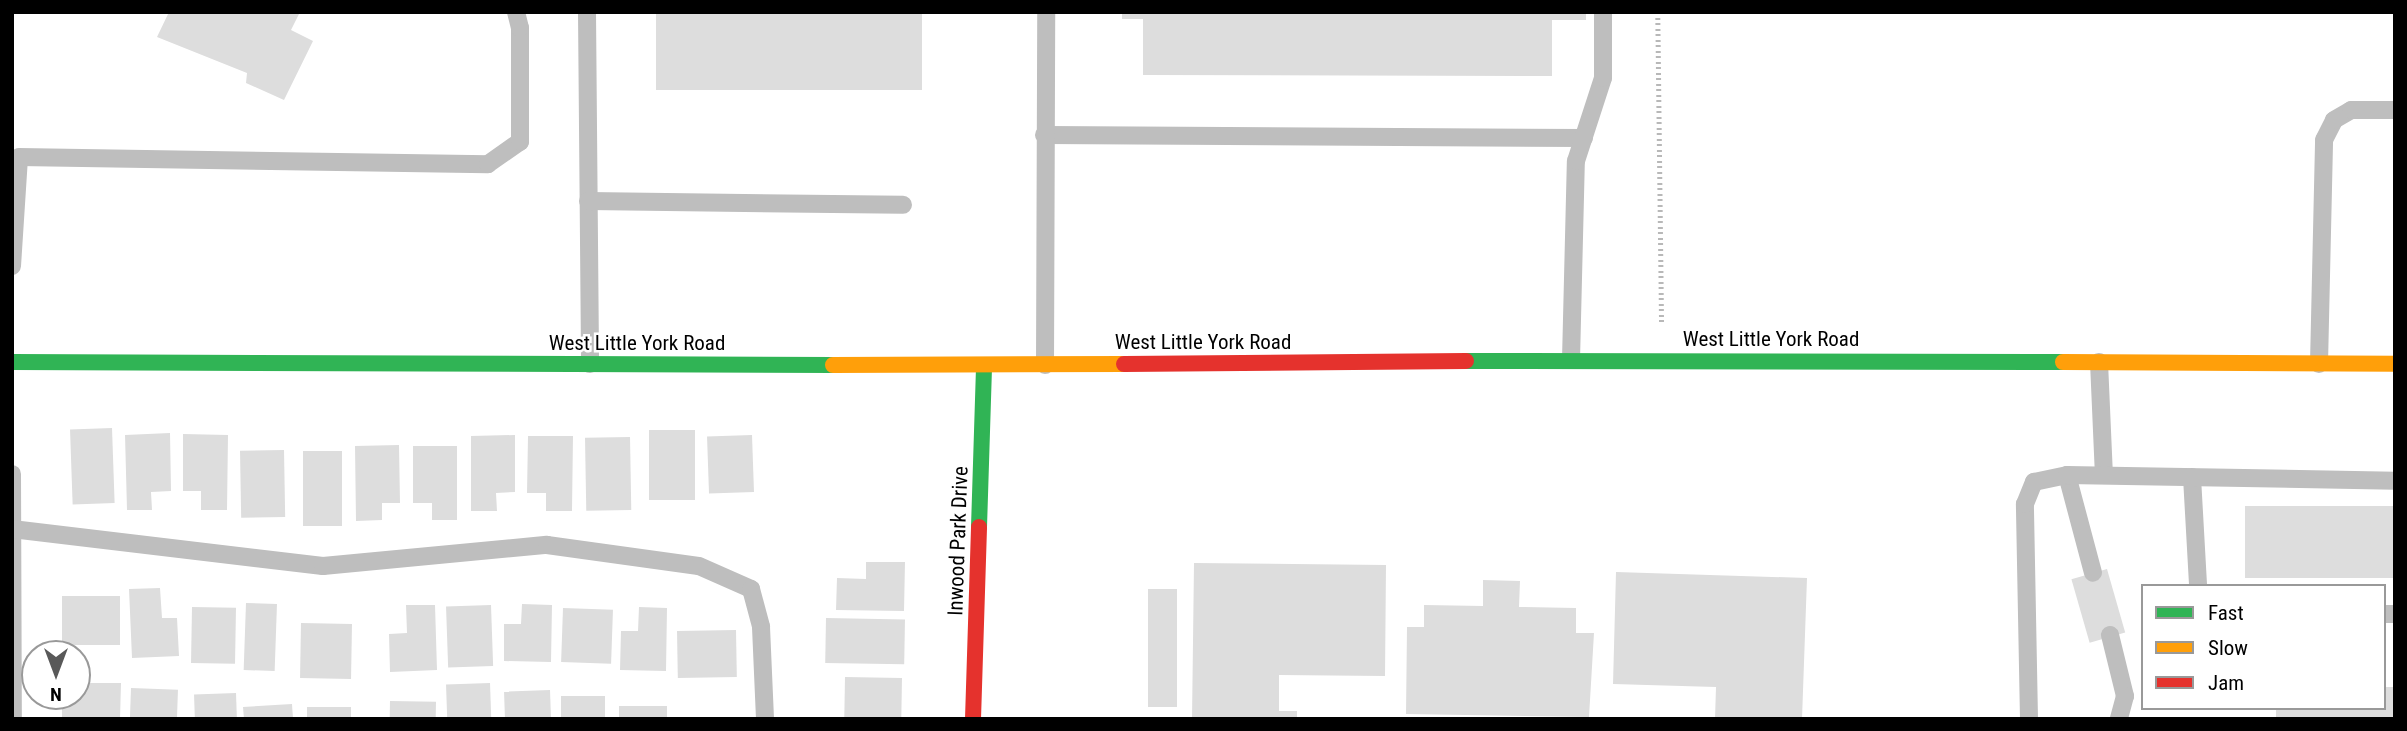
<!DOCTYPE html>
<html>
<head>
<meta charset="utf-8">
<style>
	body { margin:0 }
	#map { position:relative; width:2407px; height:731px; overflow:hidden; background:#fff; font-family:"Roboto Condensed",sans-serif }
	div>[style] { position:absolute }
	.building>* { inset:0; background:#ddd; transform-origin:0 0 }
	.path>* { height:4.5px; margin-top:-2.25px; transform-origin:0; background:repeating-linear-gradient(90deg,#b8b8b8 0 2px,transparent 0 5.5px) }
	.lane>* { height:18px; margin:-9px; padding:0 9px; transform-origin:9px; border-radius:9px; background:#bebebe }
	.fast>* { height:16px; margin:-8px; padding:0 8px; transform-origin:8px; border-radius:8px; background:#30b455 }
	.slow>* { height:16px; margin:-8px; padding:0 8px; transform-origin:8px; border-radius:8px; background:#ff9f0a }
	.jam>* { height:16px; margin:-8px; padding:0 8px; transform-origin:8px; border-radius:8px; background:#e5322d }
	span { translate:-50% -50%; white-space:nowrap; text-align:center; line-height:1.15; -webkit-text-stroke:5px #fff; paint-order:stroke }
	.street-label { font-size:21px; color:#000 }
	.frame { position:absolute; inset:0; border:14px solid #000; pointer-events:none }
	.legend { position:absolute; left:2141px; top:584px; width:245px; height:126px; box-sizing:border-box; background:#fff; border:2px solid #999; margin:0; padding:9px 12px; list-style:none; font-size:21px; color:#000 }
	.legend li { display:flex; align-items:center; gap:14px; height:35px }
	.legend b { width:35px; border:2px solid #999 }
	.north { position:absolute; left:21px; top:640px; width:70px; height:70px; box-sizing:border-box; background:#fff; border:2px solid #999; border-radius:50%; rotate:180deg; font-size:19px; font-weight:700; line-height:28px; text-align:center; color:#000 }
	.north::after { content:''; display:block; margin:auto; width:24px; height:32px; background:#595959; clip-path:polygon(50% 0,100% 100%,50% 72%,0 100%) }
</style>
</head>
<body>
<div id="map">
	<div class="building">
		<i style="clip-path:polygon(169px 12px,300px 12px,291px 30px,313px 41px,284px 100px,246px 83px,247px 73px,157px 37px)"></i>
		<i style="left:656px;top:12px;width:266px;height:78px"></i>
		<i style="clip-path:polygon(1122px 12px,1586px 12px,1586px 20px,1552px 20px,1552px 76px,1143px 75px,1143px 19px,1122px 19px)"></i>
		<i style="left:112px;top:428px;width:75px;height:42px;rotate:88deg"></i>
		<i style="left:649px;top:430px;width:46px;height:70px"></i>
		<i style="clip-path:polygon(170px 433px,171px 491px,151px 492px,152px 510px,127px 510px,125px 435px)"></i>
		<i style="clip-path:polygon(183px 434px,228px 435px,227px 510px,201px 510px,201px 491px,183px 491px)"></i>
		<i style="clip-path:polygon(515px 435px,515px 492px,496px 493px,497px 511px,471px 511px,471px 436px)"></i>
		<i style="left:752px;top:435px;width:57px;height:45px;rotate:88deg"></i>
		<i style="clip-path:polygon(528px 436px,573px 436px,572px 511px,546px 511px,546px 493px,527px 493px)"></i>
		<i style="left:630px;top:437px;width:73px;height:45px;rotate:89deg"></i>
		<i style="clip-path:polygon(399px 445px,400px 503px,382px 503px,382px 520px,356px 521px,355px 446px)"></i>
		<i style="clip-path:polygon(413px 446px,457px 446px,457px 520px,432px 520px,432px 503px,413px 503px)"></i>
		<i style="left:284px;top:450px;width:67px;height:44px;rotate:89deg"></i>
		<i style="left:303px;top:451px;width:39px;height:75px"></i>
		<i style="left:2245px;top:506px;width:150px;height:72px"></i>
		<i style="clip-path:polygon(866px 562px,905px 562px,904px 611px,836px 610px,837px 578px,866px 579px)"></i>
		<i style="clip-path:polygon(1194px 563px,1386px 565px,1385px 676px,1279px 675px,1279px 711px,1297px 711px,1297px 719px,1192px 719px)"></i>
		<i style="left:2107px;top:569px;width:66px;height:37px;rotate:74deg"></i>
		<i style="clip-path:polygon(1616px 572px,1807px 578px,1802px 719px,1715px 719px,1716px 687px,1613px 684px)"></i>
		<i style="clip-path:polygon(1483px 580px,1520px 581px,1519px 607px,1576px 608px,1576px 633px,1594px 633px,1589px 717px,1406px 714px,1407px 627px,1424px 627px,1424px 605px,1483px 606px)"></i>
		<i style="clip-path:polygon(160px 588px,162px 618px,177px 618px,179px 656px,132px 658px,129px 589px)"></i>
		<i style="left:1148px;top:589px;width:29px;height:118px"></i>
		<i style="left:120px;top:596px;width:49px;height:58px;rotate:90deg"></i>
		<i style="left:246px;top:603px;width:31px;height:67px;rotate:2deg"></i>
		<i style="clip-path:polygon(522px 604px,552px 605px,551px 662px,504px 661px,504px 624px,521px 624px)"></i>
		<i style="clip-path:polygon(406px 605px,435px 605px,437px 670px,390px 672px,389px 634px,407px 633px)"></i>
		<i style="left:491px;top:605px;width:61px;height:45px;rotate:88deg"></i>
		<i style="left:192px;top:607px;width:44px;height:56px;rotate:1deg"></i>
		<i style="clip-path:polygon(639px 607px,667px 608px,666px 671px,620px 670px,621px 631px,638px 631px)"></i>
		<i style="left:563px;top:608px;width:50px;height:54px;rotate:2deg"></i>
		<i style="left:826px;top:618px;width:79px;height:45px;rotate:1deg"></i>
		<i style="left:301px;top:623px;width:51px;height:55px;rotate:1deg"></i>
		<i style="left:736px;top:630px;width:47px;height:59px;rotate:89deg"></i>
		<i style="left:845px;top:677px;width:57px;height:42px;rotate:1deg"></i>
		<i style="clip-path:polygon(77px 683px,121px 683px,120px 719px,62px 719px,62px 696px,77px 696px)"></i>
		<i style="left:490px;top:683px;width:36px;height:44px;rotate:88deg"></i>
		<i style="clip-path:polygon(2384px 687px,2395px 687px,2395px 719px,2276px 719px,2276px 708px,2384px 708px)"></i>
		<i style="left:131px;top:688px;width:47px;height:31px;rotate:2deg"></i>
		<i style="left:550px;top:690px;width:29px;height:46px;rotate:88deg"></i>
		<i style="left:236px;top:693px;width:26px;height:42px;rotate:88deg"></i>
		<i style="left:561px;top:696px;width:44px;height:23px"></i>
		<i style="left:390px;top:701px;width:46px;height:18px;rotate:1deg"></i>
		<i style="clip-path:polygon(292px 704px,293px 719px,244px 719px,243px 707px)"></i>
		<i style="left:619px;top:706px;width:48px;height:13px"></i>
		<i style="left:351px;top:707px;width:12px;height:44px;rotate:90deg"></i>
	</div>
	<div class="path">
		<i style="left:1658px;top:12px;width:311px;rotate:89.3deg"></i>
	</div>
	<div class="lane">
		<i style="left:587px;top:12px;width:352px;rotate:89.5deg"></i>
		<i style="left:1044px;top:135px;width:540px;rotate:0.32deg"></i>
		<i style="left:588px;top:201px;width:315px;rotate:0.7deg"></i>
		<i style="left:12px;top:266px;width:109px;rotate:-86.3deg"></i>
		<i style="left:19px;top:157px;width:469px;rotate:0.9deg"></i>
		<i style="left:488px;top:164px;width:39px;rotate:-35deg"></i>
		<i style="left:520px;top:142px;width:114px;rotate:-90deg"></i>
		<i style="left:520px;top:28px;width:16px;rotate:-104deg"></i>
		<i style="left:1571px;top:360px;width:199px;rotate:-88.6deg"></i>
		<i style="left:1576px;top:161px;width:87px;rotate:-72deg"></i>
		<i style="left:1603px;top:78px;width:66px;rotate:-90deg"></i>
		<i style="left:2099px;top:362px;width:113px;rotate:87.5deg"></i>
		<i style="left:2319px;top:364px;width:224px;rotate:-88.7deg"></i>
		<i style="left:2324px;top:140px;width:22px;rotate:-63deg"></i>
		<i style="left:2334px;top:120px;width:20px;rotate:-30deg"></i>
		<i style="left:2351px;top:110px;width:44px"></i>
		<i style="left:1045px;top:365px;width:353px;rotate:-89.8deg"></i>
		<i style="left:12px;top:474px;width:245px;rotate:89.8deg"></i>
		<i style="left:2067px;top:475px;width:101px;rotate:75.1deg"></i>
		<i style="left:2192px;top:477px;width:109px;rotate:86.8deg"></i>
		<i style="left:12px;top:529px;width:313px;rotate:6.8deg"></i>
		<i style="left:323px;top:566px;width:225px;rotate:-5.4deg"></i>
		<i style="left:547px;top:545px;width:153px;rotate:7.9deg"></i>
		<i style="left:699px;top:566px;width:57px;rotate:23.9deg"></i>
		<i style="left:751px;top:589px;width:39px;rotate:75deg"></i>
		<i style="left:761px;top:627px;width:92px;rotate:87.5deg"></i>
		<i style="left:2384px;top:614px;width:11px"></i>
		<i style="left:2110px;top:635px;width:63px;rotate:76.2deg"></i>
		<i style="left:2125px;top:696px;width:24px;rotate:105deg"></i>
		<i style="left:2029px;top:719px;width:215px;rotate:-91.1deg"></i>
		<i style="left:2025px;top:504px;width:24px;rotate:-68deg"></i>
		<i style="left:2034px;top:482px;width:34px;rotate:-12deg"></i>
		<i style="left:2067px;top:475px;width:328px;rotate:1deg"></i>
	</div>
	<div class="fast">
		<i style="left:1466px;top:361px;width:597px;rotate:0.1deg"></i>
		<i style="left:12px;top:362px;width:821px;rotate:0.21deg"></i>
		<i style="left:979px;top:527px;width:162px;rotate:-88.2deg"></i>
	</div>
	<div class="slow">
		<i style="left:2063px;top:362px;width:332px;rotate:0.3deg"></i>
		<i style="left:833px;top:365px;width:291px;rotate:-0.2deg"></i>
	</div>
	<div class="jam">
		<i style="left:1124px;top:364px;width:342px;rotate:-0.5deg"></i>
		<i style="left:973px;top:719px;width:192px;rotate:-88.2deg"></i>
	</div>
	<div class="street-label">
		<span style="left:1771px;top:339px">West Little York Road</span>
		<span style="left:1203px;top:342px">West Little York Road</span>
		<span style="left:637px;top:343px">West Little York Road</span>
		<span style="left:958px;top:541px;rotate:-88deg">Inwood Park Drive</span>
	</div>
	<div class="frame"></div>
	<ul class="legend">
	<li><b style="height:9px;background:#30b455"></b>Fast</li>
	<li><b style="height:9px;background:#ff9f0a"></b>Slow</li>
	<li><b style="height:9px;background:#e5322d"></b>Jam</li>
	</ul>
	<div class="north">N</div>
</div>
</body>
</html>
